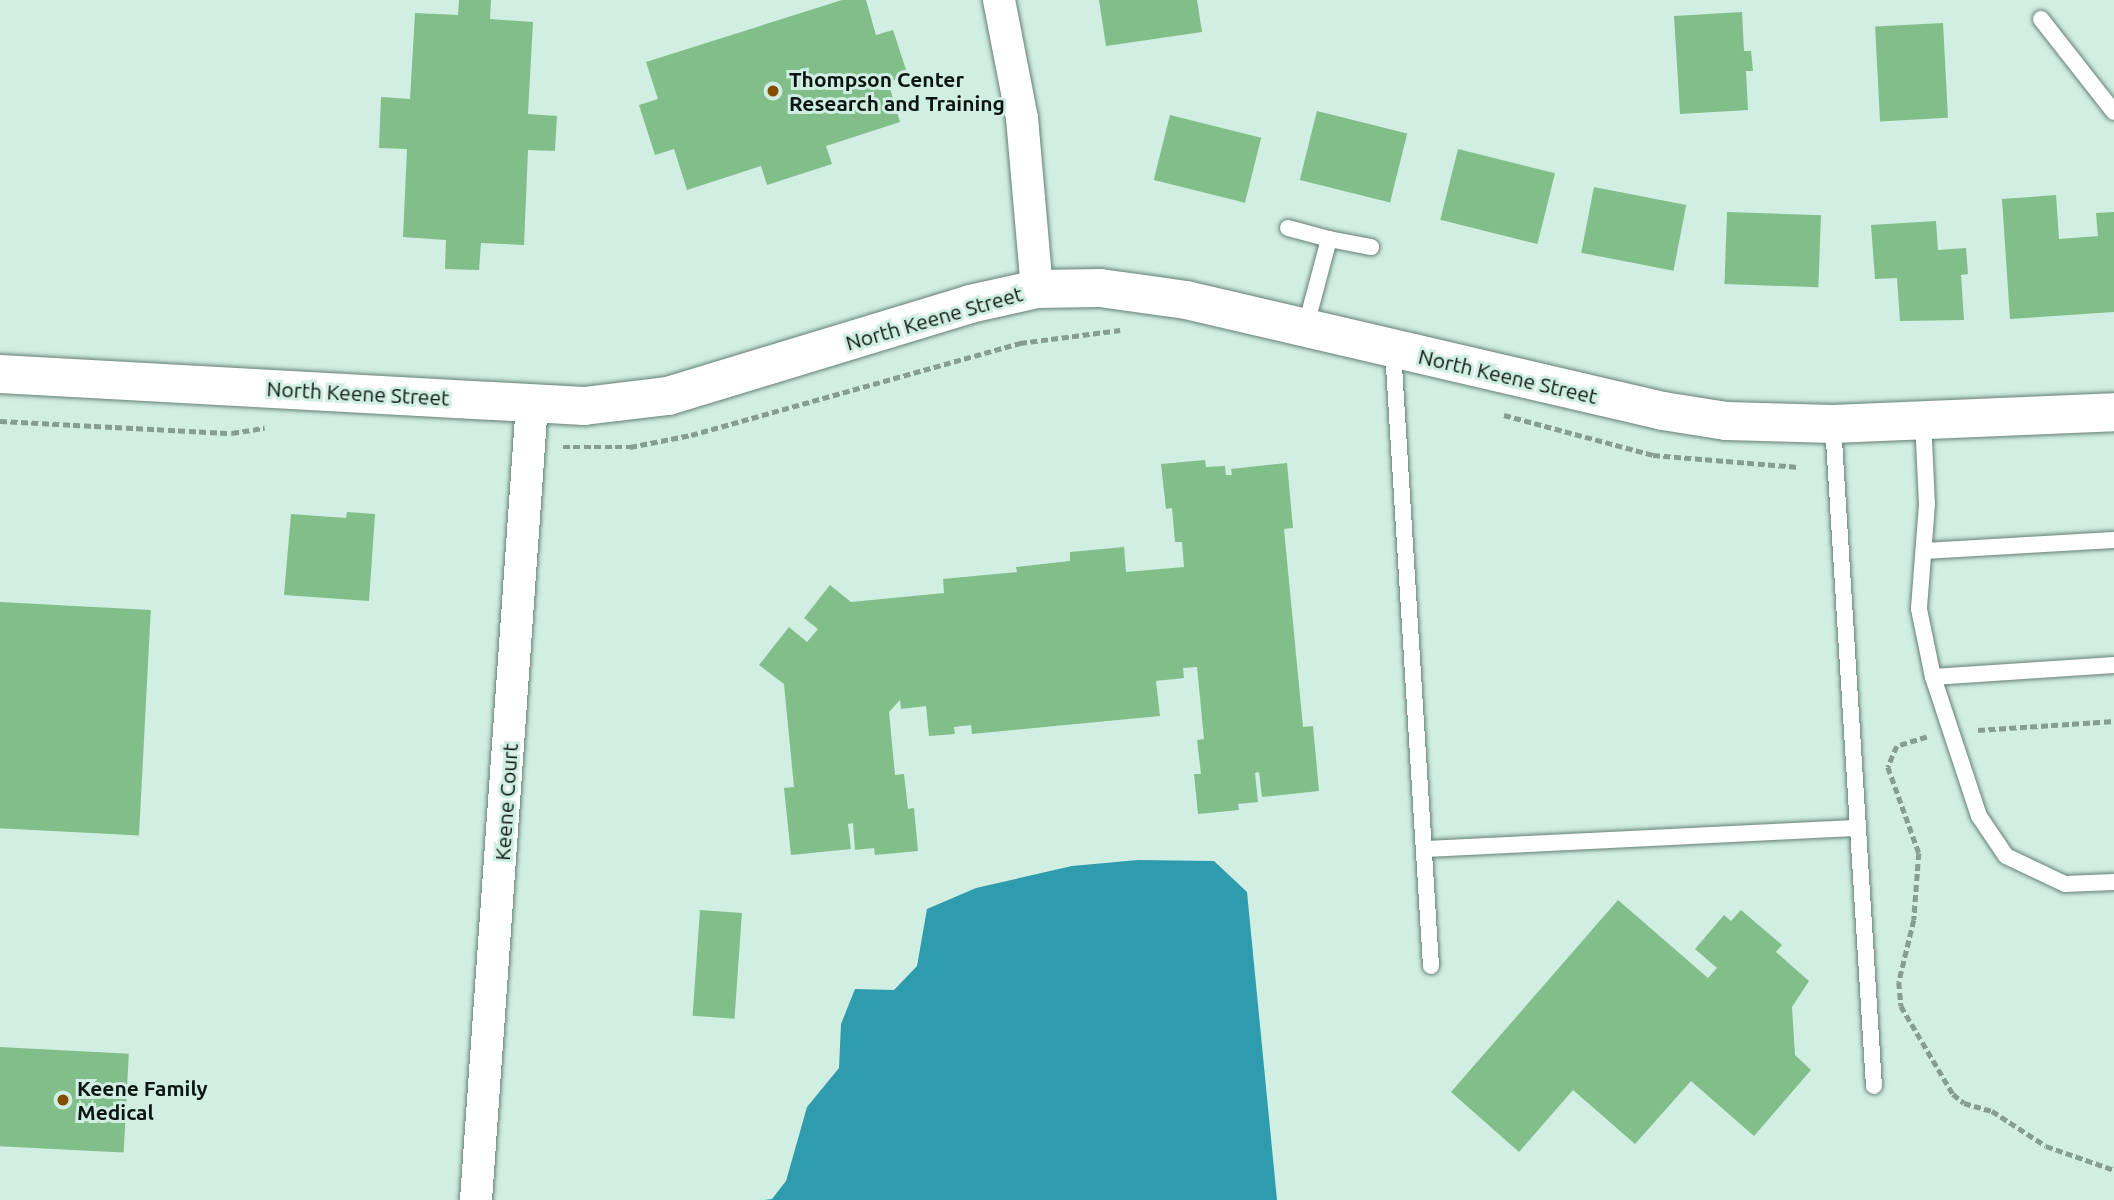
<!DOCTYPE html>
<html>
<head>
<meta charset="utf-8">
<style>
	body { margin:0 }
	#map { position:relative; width:2114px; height:1200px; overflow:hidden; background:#d0eee2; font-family:Ubuntu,sans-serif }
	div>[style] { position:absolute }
	.water>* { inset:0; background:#2f9cae }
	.building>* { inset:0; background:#81be8a; transform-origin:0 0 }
	.path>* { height:4.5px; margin-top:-2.25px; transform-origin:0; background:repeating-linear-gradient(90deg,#869d94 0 7px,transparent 0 10.5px) }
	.roads { filter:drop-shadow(0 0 2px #657f75) drop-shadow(0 0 2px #657f75) }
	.lane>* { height:16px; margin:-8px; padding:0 8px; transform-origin:8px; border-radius:8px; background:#fff }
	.street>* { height:32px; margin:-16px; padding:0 16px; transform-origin:16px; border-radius:16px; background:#fff }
	.secondary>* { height:38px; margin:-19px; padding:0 19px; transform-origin:19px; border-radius:19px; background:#fff }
	.dots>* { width:19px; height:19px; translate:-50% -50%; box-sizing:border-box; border:4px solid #d0eee2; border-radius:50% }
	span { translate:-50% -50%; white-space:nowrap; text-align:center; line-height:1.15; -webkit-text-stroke:6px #d0eee2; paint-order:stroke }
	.poi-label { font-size:21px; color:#0b1612; font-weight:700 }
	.left { translate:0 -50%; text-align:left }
	.street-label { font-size:21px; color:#0b1612 }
</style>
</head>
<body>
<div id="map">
	<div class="water">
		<i style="clip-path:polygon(1138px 860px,1214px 861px,1247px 892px,1277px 1200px,764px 1200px,772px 1199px,786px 1181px,807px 1107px,839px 1068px,841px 1024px,855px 989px,894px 990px,917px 966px,927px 909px,976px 888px,1072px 866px)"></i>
	</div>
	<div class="building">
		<i style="clip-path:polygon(459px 0,491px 0,490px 19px,533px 22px,528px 114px,557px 116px,555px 151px,528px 150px,524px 245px,481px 243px,479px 270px,445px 269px,446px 240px,403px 237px,407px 149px,379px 148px,381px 97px,410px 99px,415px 13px,458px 15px)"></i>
		<i style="clip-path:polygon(842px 0,866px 0,876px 35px,893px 30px,908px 76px,888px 82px,900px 122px,826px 146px,832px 164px,767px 185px,761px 166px,687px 190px,674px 149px,655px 155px,639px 105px,658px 99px,646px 62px)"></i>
		<i style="clip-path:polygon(1099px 0,1197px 0,1202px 32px,1106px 46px)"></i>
		<i style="clip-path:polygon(1742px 12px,1744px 51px,1751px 51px,1753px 71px,1746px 71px,1748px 110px,1680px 114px,1674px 16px)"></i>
		<i style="left:1943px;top:23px;width:95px;height:68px;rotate:87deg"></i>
		<i style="left:1317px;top:111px;width:93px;height:71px;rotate:14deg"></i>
		<i style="left:1170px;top:115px;width:94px;height:67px;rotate:14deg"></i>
		<i style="left:1458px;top:149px;width:100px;height:73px;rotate:14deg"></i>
		<i style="left:1594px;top:187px;width:94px;height:67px;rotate:11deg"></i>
		<i style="clip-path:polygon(2056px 195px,2059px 239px,2098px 236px,2096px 213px,2114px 212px,2114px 312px,2010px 319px,2002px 199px)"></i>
		<i style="left:1727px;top:212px;width:94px;height:72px;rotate:2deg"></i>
		<i style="clip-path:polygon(1936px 221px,1938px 250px,1966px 248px,1968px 274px,1961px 275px,1964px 320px,1900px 321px,1897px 278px,1875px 279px,1871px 225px)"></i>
		<i style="clip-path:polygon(1205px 460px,1206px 467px,1225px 466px,1226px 475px,1232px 475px,1231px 469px,1287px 463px,1293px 528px,1284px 529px,1303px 727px,1313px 726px,1319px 791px,1262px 797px,1259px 772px,1255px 773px,1258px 802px,1238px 804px,1239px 810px,1198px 814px,1194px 774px,1201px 774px,1197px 740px,1204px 739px,1197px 667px,1183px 668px,1184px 678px,1156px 681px,1160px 716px,972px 734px,971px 725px,954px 727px,955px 734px,929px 736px,926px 706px,901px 709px,900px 700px,889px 712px,895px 775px,904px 774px,908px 809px,914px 808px,918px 851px,875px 855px,874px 848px,855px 850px,853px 823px,848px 824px,851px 849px,791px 855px,784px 788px,794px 787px,784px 684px,759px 665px,789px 627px,807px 642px,818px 629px,804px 618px,830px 585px,851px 602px,944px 593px,943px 579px,1017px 572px,1016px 567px,1070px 561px,1070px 552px,1124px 547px,1126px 572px,1184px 567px,1182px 542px,1175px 542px,1172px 508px,1166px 509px,1161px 464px)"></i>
		<i style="clip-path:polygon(347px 512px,375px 514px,369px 601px,284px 595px,291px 514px,346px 518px)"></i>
		<i style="left:0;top:602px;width:151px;height:226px;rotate:3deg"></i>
		<i style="clip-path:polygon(1618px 900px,1708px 978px,1717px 968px,1695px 949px,1724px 915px,1731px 921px,1741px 910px,1782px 945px,1776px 952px,1809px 981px,1792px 1007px,1795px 1055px,1811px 1070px,1754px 1136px,1691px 1081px,1635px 1144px,1573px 1090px,1519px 1152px,1451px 1092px)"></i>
		<i style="left:700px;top:910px;width:42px;height:106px;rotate:4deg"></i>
		<i style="left:0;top:1047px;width:129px;height:99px;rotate:3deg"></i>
	</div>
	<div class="path">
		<i style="left:1504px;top:415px;width:154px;rotate:15deg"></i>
		<i style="left:1653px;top:455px;width:146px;rotate:4.7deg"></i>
		<i style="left:0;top:421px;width:232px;rotate:3deg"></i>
		<i style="left:232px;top:433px;width:33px;rotate:-9deg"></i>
		<i style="left:563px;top:447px;width:67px"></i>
		<i style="left:630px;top:447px;width:62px;rotate:-11.1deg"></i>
		<i style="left:691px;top:435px;width:342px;rotate:-15.6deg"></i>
		<i style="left:1020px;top:343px;width:101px;rotate:-7.4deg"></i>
		<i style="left:1978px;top:730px;width:136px;rotate:-3.8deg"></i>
		<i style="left:1927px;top:737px;width:31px;rotate:163deg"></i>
		<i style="left:1897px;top:746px;width:23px;rotate:113deg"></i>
		<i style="left:1888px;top:767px;width:91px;rotate:70.2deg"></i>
		<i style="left:1919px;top:853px;width:67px;rotate:94.3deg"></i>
		<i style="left:1914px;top:920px;width:64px;rotate:103.6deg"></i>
		<i style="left:1899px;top:982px;width:24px;rotate:85deg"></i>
		<i style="left:1901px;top:1006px;width:102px;rotate:59.4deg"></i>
		<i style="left:1953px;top:1094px;width:14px;rotate:39deg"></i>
		<i style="left:1964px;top:1103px;width:29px;rotate:16deg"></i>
		<i style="left:1992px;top:1111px;width:64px;rotate:32.9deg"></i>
		<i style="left:2046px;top:1146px;width:72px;rotate:19.4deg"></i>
	</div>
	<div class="roads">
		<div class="lane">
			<i style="left:2041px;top:19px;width:118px;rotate:51.9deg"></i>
			<i style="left:1288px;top:228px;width:42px;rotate:15deg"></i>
			<i style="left:1329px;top:239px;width:93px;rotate:104.9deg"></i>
			<i style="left:1329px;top:239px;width:43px;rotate:10.8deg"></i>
			<i style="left:1393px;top:350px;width:617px;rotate:86.47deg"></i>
			<i style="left:1923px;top:420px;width:84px;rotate:87.3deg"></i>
			<i style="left:1927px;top:504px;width:105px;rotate:94.4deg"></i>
			<i style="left:1919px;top:609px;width:69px;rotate:78.4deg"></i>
			<i style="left:1933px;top:677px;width:146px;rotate:71.7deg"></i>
			<i style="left:1979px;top:816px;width:48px;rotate:56deg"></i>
			<i style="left:2006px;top:856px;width:65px;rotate:25.4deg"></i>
			<i style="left:2065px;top:884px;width:49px;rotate:-2.3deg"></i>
			<i style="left:1833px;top:424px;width:663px;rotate:86.46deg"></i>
			<i style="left:1924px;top:551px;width:190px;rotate:-3.3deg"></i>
			<i style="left:1933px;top:677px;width:181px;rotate:-3.8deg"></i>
			<i style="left:1424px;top:849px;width:433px;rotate:-2.8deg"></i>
		</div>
		<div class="street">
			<i style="left:999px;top:0;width:120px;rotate:79deg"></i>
			<i style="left:1022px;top:118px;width:172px;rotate:85deg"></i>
			<i style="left:476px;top:1200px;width:798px;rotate:-85.98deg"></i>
		</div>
		<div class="secondary">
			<i style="left:0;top:374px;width:585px;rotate:3.14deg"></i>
			<i style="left:584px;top:406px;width:85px;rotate:-6.8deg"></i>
			<i style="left:668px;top:396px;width:316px;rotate:-16.9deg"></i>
			<i style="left:970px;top:304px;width:69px;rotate:-12.6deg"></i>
			<i style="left:1037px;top:289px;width:63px;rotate:-0.9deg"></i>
			<i style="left:1100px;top:288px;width:87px;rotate:7.9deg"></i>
			<i style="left:1186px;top:300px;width:490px;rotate:13.1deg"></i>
			<i style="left:1663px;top:411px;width:64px;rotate:9deg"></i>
			<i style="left:1726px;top:421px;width:107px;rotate:1.6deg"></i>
			<i style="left:1833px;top:424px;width:281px;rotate:-2.4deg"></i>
		</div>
	</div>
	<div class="dots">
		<i style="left:773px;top:91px;background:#854d00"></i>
		<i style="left:63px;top:1100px;background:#854d00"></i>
	</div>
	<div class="poi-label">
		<span class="left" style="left:789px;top:91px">Thompson Center<br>Research and Training</span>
		<span class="left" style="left:77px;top:1100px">Keene Family<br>Medical</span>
	</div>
	<div class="street-label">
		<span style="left:934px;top:318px;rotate:-16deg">North Keene Street</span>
		<span style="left:1508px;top:376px;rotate:13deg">North Keene Street</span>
		<span style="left:358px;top:393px;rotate:3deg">North Keene Street</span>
		<span style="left:506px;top:802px;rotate:-86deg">Keene Court</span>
	</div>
</div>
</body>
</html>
